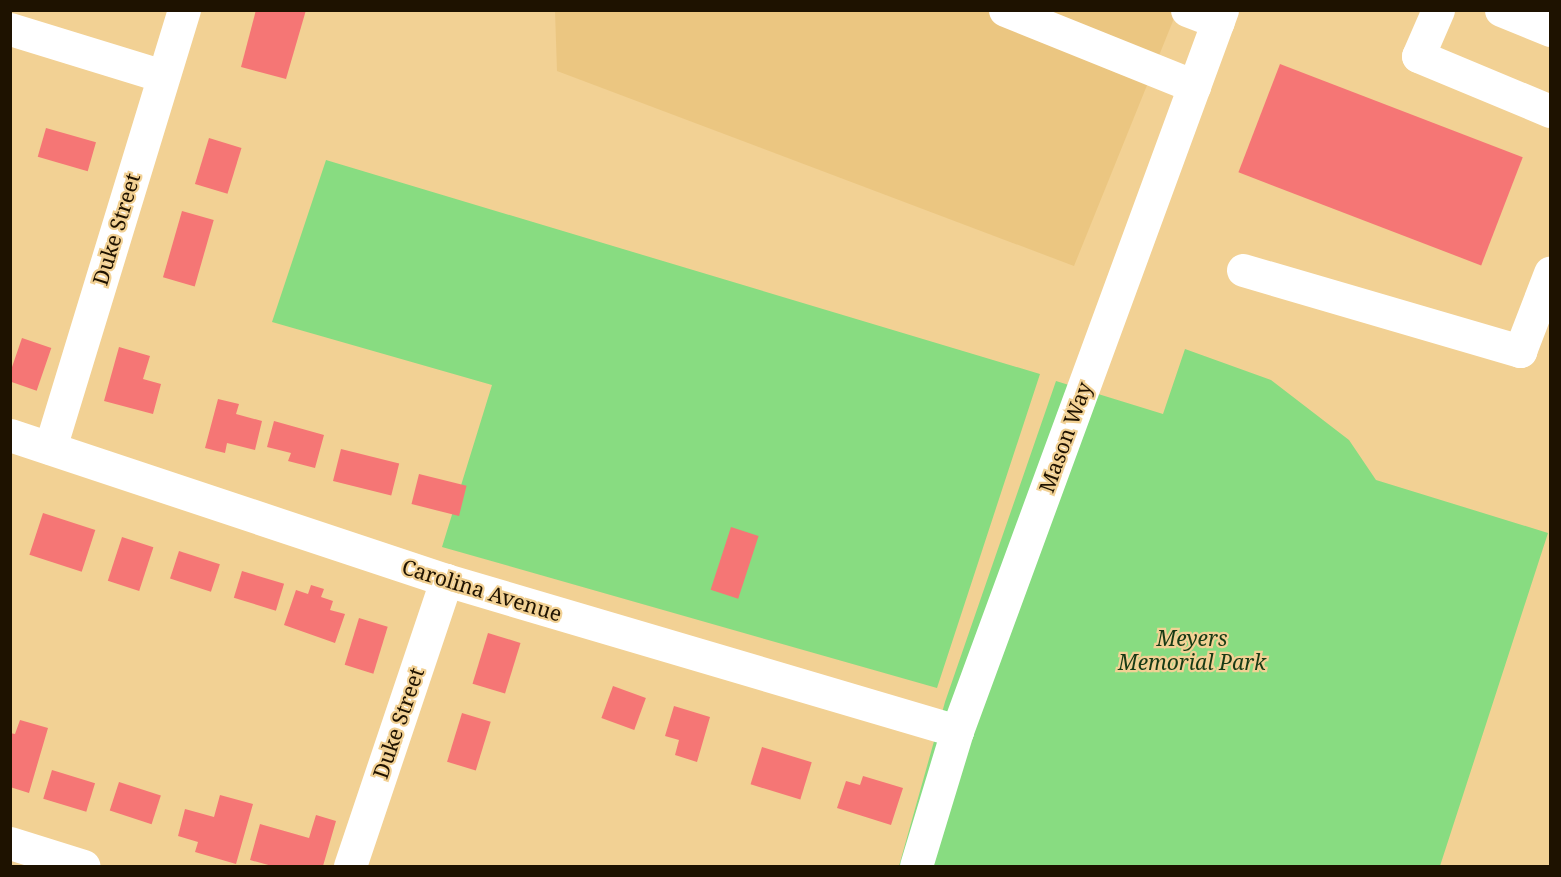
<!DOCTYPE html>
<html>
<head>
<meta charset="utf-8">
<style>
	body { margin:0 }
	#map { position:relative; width:1561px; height:877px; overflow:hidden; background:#f2d194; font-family:"Noto Serif",serif }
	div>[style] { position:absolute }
	.built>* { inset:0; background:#ebc681 }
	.green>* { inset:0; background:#88dc81 }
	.building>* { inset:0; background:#f57675; transform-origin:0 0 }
	.minor>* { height:33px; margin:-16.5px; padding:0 16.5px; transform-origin:16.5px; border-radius:16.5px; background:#fff }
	span { translate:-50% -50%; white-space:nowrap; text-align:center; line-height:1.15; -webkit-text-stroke:4.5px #f2d194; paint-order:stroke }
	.street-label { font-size:21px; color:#1e1200 }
	.park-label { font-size:21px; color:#173a15; font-style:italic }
	.frame { position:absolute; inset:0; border:12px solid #1e1200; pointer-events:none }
</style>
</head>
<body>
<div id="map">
	<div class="built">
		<i style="clip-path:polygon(555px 11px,1177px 11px,1074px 266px,557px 71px)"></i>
	</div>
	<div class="green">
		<i style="clip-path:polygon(326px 160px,1040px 374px,937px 688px,442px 547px,492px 385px,272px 322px)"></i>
		<i style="clip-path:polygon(1185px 349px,1271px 380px,1349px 440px,1376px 480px,1548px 533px,1440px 866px,899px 866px,945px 702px,1056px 381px,1163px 414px)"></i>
	</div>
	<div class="building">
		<i style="clip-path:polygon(256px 10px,306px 10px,286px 79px,241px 67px)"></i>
		<i style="left:1280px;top:64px;width:260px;height:116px;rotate:21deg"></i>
		<i style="left:46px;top:128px;width:52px;height:30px;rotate:16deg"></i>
		<i style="left:209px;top:138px;width:34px;height:48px;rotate:17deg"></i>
		<i style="left:182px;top:211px;width:33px;height:69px;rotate:16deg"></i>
		<i style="left:22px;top:338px;width:31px;height:45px;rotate:19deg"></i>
		<i style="clip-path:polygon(119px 347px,150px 356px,143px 379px,161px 384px,153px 414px,104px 401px)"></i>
		<i style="clip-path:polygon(218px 399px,239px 404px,236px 414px,262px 421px,255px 450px,227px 443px,225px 453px,205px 448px)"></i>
		<i style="clip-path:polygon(274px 421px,324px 435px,315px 468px,288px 461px,291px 453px,267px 447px)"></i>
		<i style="left:341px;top:449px;width:60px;height:33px;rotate:14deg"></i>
		<i style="left:419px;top:474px;width:49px;height:31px;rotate:14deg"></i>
		<i style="left:43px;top:513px;width:55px;height:44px;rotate:18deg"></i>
		<i style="left:731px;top:527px;width:29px;height:66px;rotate:18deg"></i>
		<i style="left:122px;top:537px;width:33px;height:46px;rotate:18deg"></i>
		<i style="left:179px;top:551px;width:43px;height:29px;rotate:18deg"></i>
		<i style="left:242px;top:571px;width:44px;height:28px;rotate:17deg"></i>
		<i style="clip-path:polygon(311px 585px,324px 589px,321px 597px,333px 601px,330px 610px,345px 614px,335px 643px,284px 625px,296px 590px,308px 594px)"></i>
		<i style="left:359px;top:618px;width:30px;height:49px;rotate:17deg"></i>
		<i style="left:488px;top:633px;width:34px;height:53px;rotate:17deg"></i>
		<i style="left:613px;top:686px;width:35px;height:34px;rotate:20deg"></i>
		<i style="clip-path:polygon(674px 706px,710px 717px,697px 762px,675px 755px,679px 740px,665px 736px)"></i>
		<i style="left:462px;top:713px;width:30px;height:51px;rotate:17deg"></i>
		<i style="clip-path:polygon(20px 720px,48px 728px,29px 793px,10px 787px,10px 733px,15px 734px)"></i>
		<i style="left:762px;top:747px;width:52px;height:39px;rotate:17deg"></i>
		<i style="left:52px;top:770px;width:45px;height:30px;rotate:17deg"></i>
		<i style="clip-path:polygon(863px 776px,903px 788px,891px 825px,837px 808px,846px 781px,860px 785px)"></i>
		<i style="left:119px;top:782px;width:44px;height:30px;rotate:18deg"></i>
		<i style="clip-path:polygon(220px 795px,253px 804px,236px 864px,195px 852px,198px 842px,178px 836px,185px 809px,214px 817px)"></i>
		<i style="clip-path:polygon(316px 815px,336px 821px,323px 866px,272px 866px,250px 860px,260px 824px,309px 838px)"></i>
	</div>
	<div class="minor">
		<i style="left:1005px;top:10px;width:204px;rotate:21.9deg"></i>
		<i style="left:1187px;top:10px;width:33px;rotate:21deg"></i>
		<i style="left:1438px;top:10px;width:50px;rotate:113.5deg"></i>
		<i style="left:1418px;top:56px;width:143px;rotate:22.6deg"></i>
		<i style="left:1501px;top:10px;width:53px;rotate:22.2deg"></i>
		<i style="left:10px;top:29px;width:160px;rotate:17.1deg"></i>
		<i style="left:1243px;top:270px;width:289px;rotate:16.3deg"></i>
		<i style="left:1520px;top:351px;width:84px;rotate:-69deg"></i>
		<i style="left:10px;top:435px;width:459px;rotate:18.4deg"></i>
		<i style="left:446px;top:580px;width:533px;rotate:16.46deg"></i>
		<i style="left:50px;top:448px;width:458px;rotate:-73deg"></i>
		<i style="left:10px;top:843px;width:77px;rotate:17.3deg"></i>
		<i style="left:350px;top:866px;width:302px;rotate:-71.4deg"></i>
		<i style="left:916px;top:866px;width:141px;rotate:-73.1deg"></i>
		<i style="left:957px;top:731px;width:768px;rotate:-69.82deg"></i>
	</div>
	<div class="street-label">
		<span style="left:116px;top:229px;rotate:-73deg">Duke Street</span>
		<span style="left:1065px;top:437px;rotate:-70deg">Mason Way</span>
		<span style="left:482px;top:590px;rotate:17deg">Carolina Avenue</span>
		<span style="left:398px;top:723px;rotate:-71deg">Duke Street</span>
	</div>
	<div class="park-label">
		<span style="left:1192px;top:650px">Meyers<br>Memorial Park</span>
	</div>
	<div class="frame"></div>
</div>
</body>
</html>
